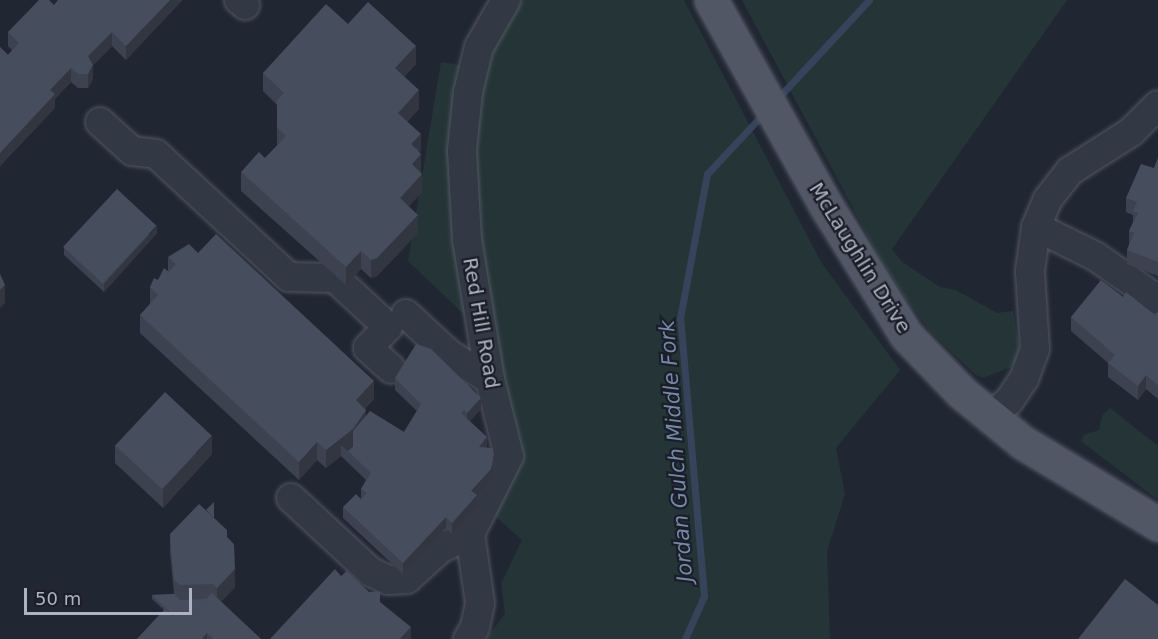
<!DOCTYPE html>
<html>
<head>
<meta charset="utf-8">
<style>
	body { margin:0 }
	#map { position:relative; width:1158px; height:639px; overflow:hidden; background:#202733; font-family:"DejaVu Sans",sans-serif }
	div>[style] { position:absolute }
	.green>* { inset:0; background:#253537 }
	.stream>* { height:7px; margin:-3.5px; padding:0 3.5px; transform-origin:3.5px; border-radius:3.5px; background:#36435b }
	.roads { filter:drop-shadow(0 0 2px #515662) drop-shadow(0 0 2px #515662) }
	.minor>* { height:28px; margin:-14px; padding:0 14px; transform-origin:14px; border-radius:14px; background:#333944 }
	.major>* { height:33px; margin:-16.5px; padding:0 16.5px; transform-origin:16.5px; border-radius:16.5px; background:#515764 }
	.wall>* { inset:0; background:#3c4250 }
	.shaded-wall>* { inset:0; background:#313641 }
	.building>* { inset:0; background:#464d5d; transform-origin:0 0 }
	span { translate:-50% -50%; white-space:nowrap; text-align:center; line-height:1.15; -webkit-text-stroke:4.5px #191e28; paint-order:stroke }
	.street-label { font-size:20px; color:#adb3c1 }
	.water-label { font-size:21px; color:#7788a8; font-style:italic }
	.scale { position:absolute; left:24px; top:588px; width:168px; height:27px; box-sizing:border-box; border:3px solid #adb3c1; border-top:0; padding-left:8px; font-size:18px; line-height:21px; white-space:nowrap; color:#adb3c1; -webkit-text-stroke:4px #191e28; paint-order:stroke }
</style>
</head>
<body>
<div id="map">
	<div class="green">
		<i style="clip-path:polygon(523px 0,684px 0,821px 262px,900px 370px,836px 448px,845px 494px,827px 551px,830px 639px,486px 639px,505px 614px,501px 584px,522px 540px,493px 514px,522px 445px,494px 343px,408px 261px,441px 62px,483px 69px,500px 28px)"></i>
		<i style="clip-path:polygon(742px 0,1067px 0,892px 249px,902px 262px,940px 287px,956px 290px,997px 313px,1013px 311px,1021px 357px,1011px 367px,983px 378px,976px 375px,931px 332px,906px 299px,876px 251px)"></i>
		<i style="clip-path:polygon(1110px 408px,1158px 446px,1158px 500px,1081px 441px,1084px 435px,1099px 430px,1102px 416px)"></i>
	</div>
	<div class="stream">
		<i style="left:777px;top:99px;width:135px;rotate:-47.1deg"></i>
		<i style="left:685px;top:639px;width:47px;rotate:-66.2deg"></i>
		<i style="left:704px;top:596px;width:279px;rotate:-94.9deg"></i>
		<i style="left:680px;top:318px;width:147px;rotate:-79.4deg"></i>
		<i style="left:707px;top:174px;width:82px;rotate:-47deg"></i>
	</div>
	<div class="roads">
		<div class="minor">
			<i style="left:239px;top:0;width:8px;rotate:40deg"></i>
			<i style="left:100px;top:122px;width:43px;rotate:42.2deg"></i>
			<i style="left:132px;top:151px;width:24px;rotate:7deg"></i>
			<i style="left:156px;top:154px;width:181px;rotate:42.8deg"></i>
			<i style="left:289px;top:277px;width:46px;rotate:1.2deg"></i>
			<i style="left:335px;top:278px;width:72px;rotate:42.8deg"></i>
			<i style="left:388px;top:327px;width:29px;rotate:134deg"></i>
			<i style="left:368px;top:348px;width:31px;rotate:42deg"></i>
			<i style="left:1036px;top:227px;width:66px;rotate:26.2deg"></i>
			<i style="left:1095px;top:256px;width:77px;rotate:34.9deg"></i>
			<i style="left:406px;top:314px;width:59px;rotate:42.9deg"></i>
			<i style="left:449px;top:354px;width:49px;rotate:32.4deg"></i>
			<i style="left:991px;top:417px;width:24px;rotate:-42deg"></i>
			<i style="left:1009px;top:401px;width:27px;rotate:-56deg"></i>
			<i style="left:1024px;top:379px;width:32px;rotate:-70deg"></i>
			<i style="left:1035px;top:349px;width:78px;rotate:-93.7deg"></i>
			<i style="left:1030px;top:271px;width:44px;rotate:-82.2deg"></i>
			<i style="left:1036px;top:227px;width:30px;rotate:-67deg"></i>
			<i style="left:1048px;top:199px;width:36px;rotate:-52deg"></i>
			<i style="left:1070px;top:171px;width:72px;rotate:-32.6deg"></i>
			<i style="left:1131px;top:132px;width:38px;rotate:-45deg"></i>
			<i style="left:291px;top:498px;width:109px;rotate:42.8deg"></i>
			<i style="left:371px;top:572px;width:19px;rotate:25deg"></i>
			<i style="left:388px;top:580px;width:19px;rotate:-3deg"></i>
			<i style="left:407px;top:579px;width:45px;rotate:-42.3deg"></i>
			<i style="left:440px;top:549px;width:34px;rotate:-27deg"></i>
			<i style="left:468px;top:639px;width:14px;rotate:-60deg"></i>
			<i style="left:475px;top:627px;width:25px;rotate:-78deg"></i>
			<i style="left:480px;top:603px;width:70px;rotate:-98.2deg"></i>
			<i style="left:470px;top:534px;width:87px;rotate:-63.4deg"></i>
			<i style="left:509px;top:456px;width:78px;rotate:-104deg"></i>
			<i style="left:490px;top:380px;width:142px;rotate:-99.3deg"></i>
			<i style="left:467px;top:240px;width:90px;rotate:-93.2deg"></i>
			<i style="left:462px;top:150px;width:58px;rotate:-84.1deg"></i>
			<i style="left:468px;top:92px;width:46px;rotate:-76.3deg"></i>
			<i style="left:479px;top:47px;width:54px;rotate:-60.1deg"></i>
		</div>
		<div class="major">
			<i style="left:711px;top:0;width:240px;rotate:60.8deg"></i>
			<i style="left:828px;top:209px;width:148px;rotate:58.2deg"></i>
			<i style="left:906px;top:335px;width:79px;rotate:46deg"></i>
			<i style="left:961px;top:392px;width:79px;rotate:39.3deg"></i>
			<i style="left:1022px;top:442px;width:159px;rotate:31.1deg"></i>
		</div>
	</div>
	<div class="wall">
		<i style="clip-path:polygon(182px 0,126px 60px,112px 46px,93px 65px,93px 79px,88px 88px,78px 88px,71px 82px,55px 99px,55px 108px,0 166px,0 47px,8px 55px,12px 50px,8px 46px,8px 32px,54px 5px)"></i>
		<i style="clip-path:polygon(348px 24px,416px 64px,404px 77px,419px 109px,407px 122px,420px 153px,422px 192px,409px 206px,418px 233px,377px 276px,371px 278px,361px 269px,346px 285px,241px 191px,241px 172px,265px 158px,277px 146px,277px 105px,263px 91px,263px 73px)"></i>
		<i style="clip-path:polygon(1158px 158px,1158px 276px,1127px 264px,1127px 250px,1129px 245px,1129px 231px,1133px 222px,1133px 215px,1126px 212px,1126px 198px,1154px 168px)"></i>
		<i style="clip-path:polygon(157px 233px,104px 292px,64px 255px,64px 247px)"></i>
		<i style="clip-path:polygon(198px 253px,374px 399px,365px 409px,366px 416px,404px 432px,417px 411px,395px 390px,395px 378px,481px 409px,470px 421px,487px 447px,493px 471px,491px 480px,477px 495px,477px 506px,452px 534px,446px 528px,403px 574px,343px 518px,343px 507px,361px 499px,361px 489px,366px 480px,341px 456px,326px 468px,317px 460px,299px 480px,140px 333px,140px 315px,150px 304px,150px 287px,168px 271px,168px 257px)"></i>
		<i style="clip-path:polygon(1123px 297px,1155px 315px,1158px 313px,1158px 399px,1146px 389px,1138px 400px,1108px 377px,1108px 363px,1071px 331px,1071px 317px)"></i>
		<i style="clip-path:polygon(115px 445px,212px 454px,163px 508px,115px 463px)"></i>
		<i style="clip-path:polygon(214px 518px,227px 537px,235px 587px,221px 602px,261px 639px,137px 639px,164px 610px,152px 599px,152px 595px,174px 594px,170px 552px,170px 534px)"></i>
	</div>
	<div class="shaded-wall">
		<i style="clip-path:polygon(170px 0,182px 1px,126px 60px,126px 46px)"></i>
		<i style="clip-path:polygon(112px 32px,112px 46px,93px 65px,93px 79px,88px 88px,88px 56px)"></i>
		<i style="clip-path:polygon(416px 46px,416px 64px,395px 86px,395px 68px)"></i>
		<i style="clip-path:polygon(71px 68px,71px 82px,55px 99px,55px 108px,0 166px,0 153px,50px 90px)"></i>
		<i style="clip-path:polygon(419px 90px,419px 109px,398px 131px,398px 113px)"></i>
		<i style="clip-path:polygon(421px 134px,421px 152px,411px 144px)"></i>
		<i style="clip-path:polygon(421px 154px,421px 172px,412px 182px,412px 164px)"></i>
		<i style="clip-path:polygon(422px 174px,422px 192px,400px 216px,400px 198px)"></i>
		<i style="clip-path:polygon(418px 215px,418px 233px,377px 276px,371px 278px,371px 260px)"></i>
		<i style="clip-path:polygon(157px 226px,157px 233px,104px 292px,104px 284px)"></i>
		<i style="clip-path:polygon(361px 251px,361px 269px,346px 285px,346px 267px)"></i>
		<i style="clip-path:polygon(5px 285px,5px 303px,0 308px,0 290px)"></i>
		<i style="clip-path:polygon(1146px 375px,1146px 389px,1138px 400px,1138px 386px)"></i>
		<i style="clip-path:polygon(374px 381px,374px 399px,356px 418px,356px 400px)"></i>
		<i style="clip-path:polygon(481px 398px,481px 409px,467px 424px,467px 413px)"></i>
		<i style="clip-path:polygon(366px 410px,366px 428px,353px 447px,348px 451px,341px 445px,341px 456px,326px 468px,326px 450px)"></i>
		<i style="clip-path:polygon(212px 436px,212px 454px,163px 508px,163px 489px)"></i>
		<i style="clip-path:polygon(487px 437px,487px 448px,479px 447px)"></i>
		<i style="clip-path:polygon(317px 442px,317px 460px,299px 480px,299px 462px)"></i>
		<i style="clip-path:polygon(493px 460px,493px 471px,491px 480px,471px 502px,471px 491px)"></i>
		<i style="clip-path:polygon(477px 495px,477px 506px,452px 534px,452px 523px)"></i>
		<i style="clip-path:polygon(446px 517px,446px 528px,403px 574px,403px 563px)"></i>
		<i style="clip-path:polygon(235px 569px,235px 587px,202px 622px,217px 602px,217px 588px)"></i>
		<i style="clip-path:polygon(411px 627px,411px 639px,400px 639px)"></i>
		<i style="clip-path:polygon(207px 633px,207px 639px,202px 639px)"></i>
	</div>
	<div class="building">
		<i style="clip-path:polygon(39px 0,49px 0,54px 5px,58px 0,170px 0,126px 46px,112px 32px,88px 56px,93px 65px,88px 74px,78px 74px,71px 68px,50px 90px,55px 94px,0 153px,0 47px,8px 55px,19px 43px,8px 32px)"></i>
		<i style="clip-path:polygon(368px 2px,416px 46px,395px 68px,419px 90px,398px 113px,421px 134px,411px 144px,421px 154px,412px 164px,422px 174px,400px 198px,418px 215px,377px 258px,371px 260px,361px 251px,346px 267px,241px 172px,259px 152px,265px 158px,286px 136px,277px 127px,277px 100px,284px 93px,263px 73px,326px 4px,348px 24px)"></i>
		<i style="clip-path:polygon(1158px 158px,1158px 262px,1127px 250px,1134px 233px,1129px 231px,1138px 213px,1133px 211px,1137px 202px,1126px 198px,1141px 164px,1154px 168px)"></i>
		<i style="left:117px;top:189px;width:54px;height:79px;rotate:43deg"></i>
		<i style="clip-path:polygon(216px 234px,374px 381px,356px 400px,366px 410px,353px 429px,326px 450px,317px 442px,299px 462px,140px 315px,158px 295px,150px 287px,154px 278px,158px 280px,164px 268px,169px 272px,176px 264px,168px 257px,189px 244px,198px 253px)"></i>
		<i style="clip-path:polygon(0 274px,5px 285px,0 290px)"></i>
		<i style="clip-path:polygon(1101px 280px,1123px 297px,1126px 292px,1155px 315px,1157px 312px,1158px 313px,1158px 385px,1146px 375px,1138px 386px,1108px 363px,1115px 355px,1071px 317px)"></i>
		<i style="clip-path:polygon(416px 344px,431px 349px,481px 398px,467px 413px,464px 410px,461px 413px,487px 437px,479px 447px,493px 448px,493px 460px,491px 469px,471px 491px,477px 495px,452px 523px,446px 517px,403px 563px,343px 507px,356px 494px,361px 499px,367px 493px,361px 489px,371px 473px,348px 451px,353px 447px,353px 431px,370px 411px,404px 432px,421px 404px,395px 378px)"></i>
		<i style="left:165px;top:392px;width:64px;height:73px;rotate:43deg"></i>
		<i style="clip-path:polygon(214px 502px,214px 518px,206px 510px)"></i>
		<i style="clip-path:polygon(199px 504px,227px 530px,227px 537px,234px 544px,235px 569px,217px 588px,213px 584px,180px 585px,174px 580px,170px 534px)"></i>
		<i style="clip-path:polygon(335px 569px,341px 576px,347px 571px,369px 592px,380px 591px,380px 602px,411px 627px,400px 639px,270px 639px)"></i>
		<i style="clip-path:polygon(1125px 579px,1158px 605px,1158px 639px,1078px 639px)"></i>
		<i style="clip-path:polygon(212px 593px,261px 639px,214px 639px,207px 633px,202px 639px,137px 639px,165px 609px,173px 616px,180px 608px,190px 617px)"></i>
		<i style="clip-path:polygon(174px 594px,180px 600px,207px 599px,190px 617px,180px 608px,173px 615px,152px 595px)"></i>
	</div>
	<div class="street-label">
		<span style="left:860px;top:258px;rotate:58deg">McLaughlin Drive</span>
		<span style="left:481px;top:323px;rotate:80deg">Red Hill Road</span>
	</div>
	<div class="water-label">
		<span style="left:676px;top:451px;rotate:-94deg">Jordan Gulch Middle Fork</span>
	</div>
	<div class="scale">50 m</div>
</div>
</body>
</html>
